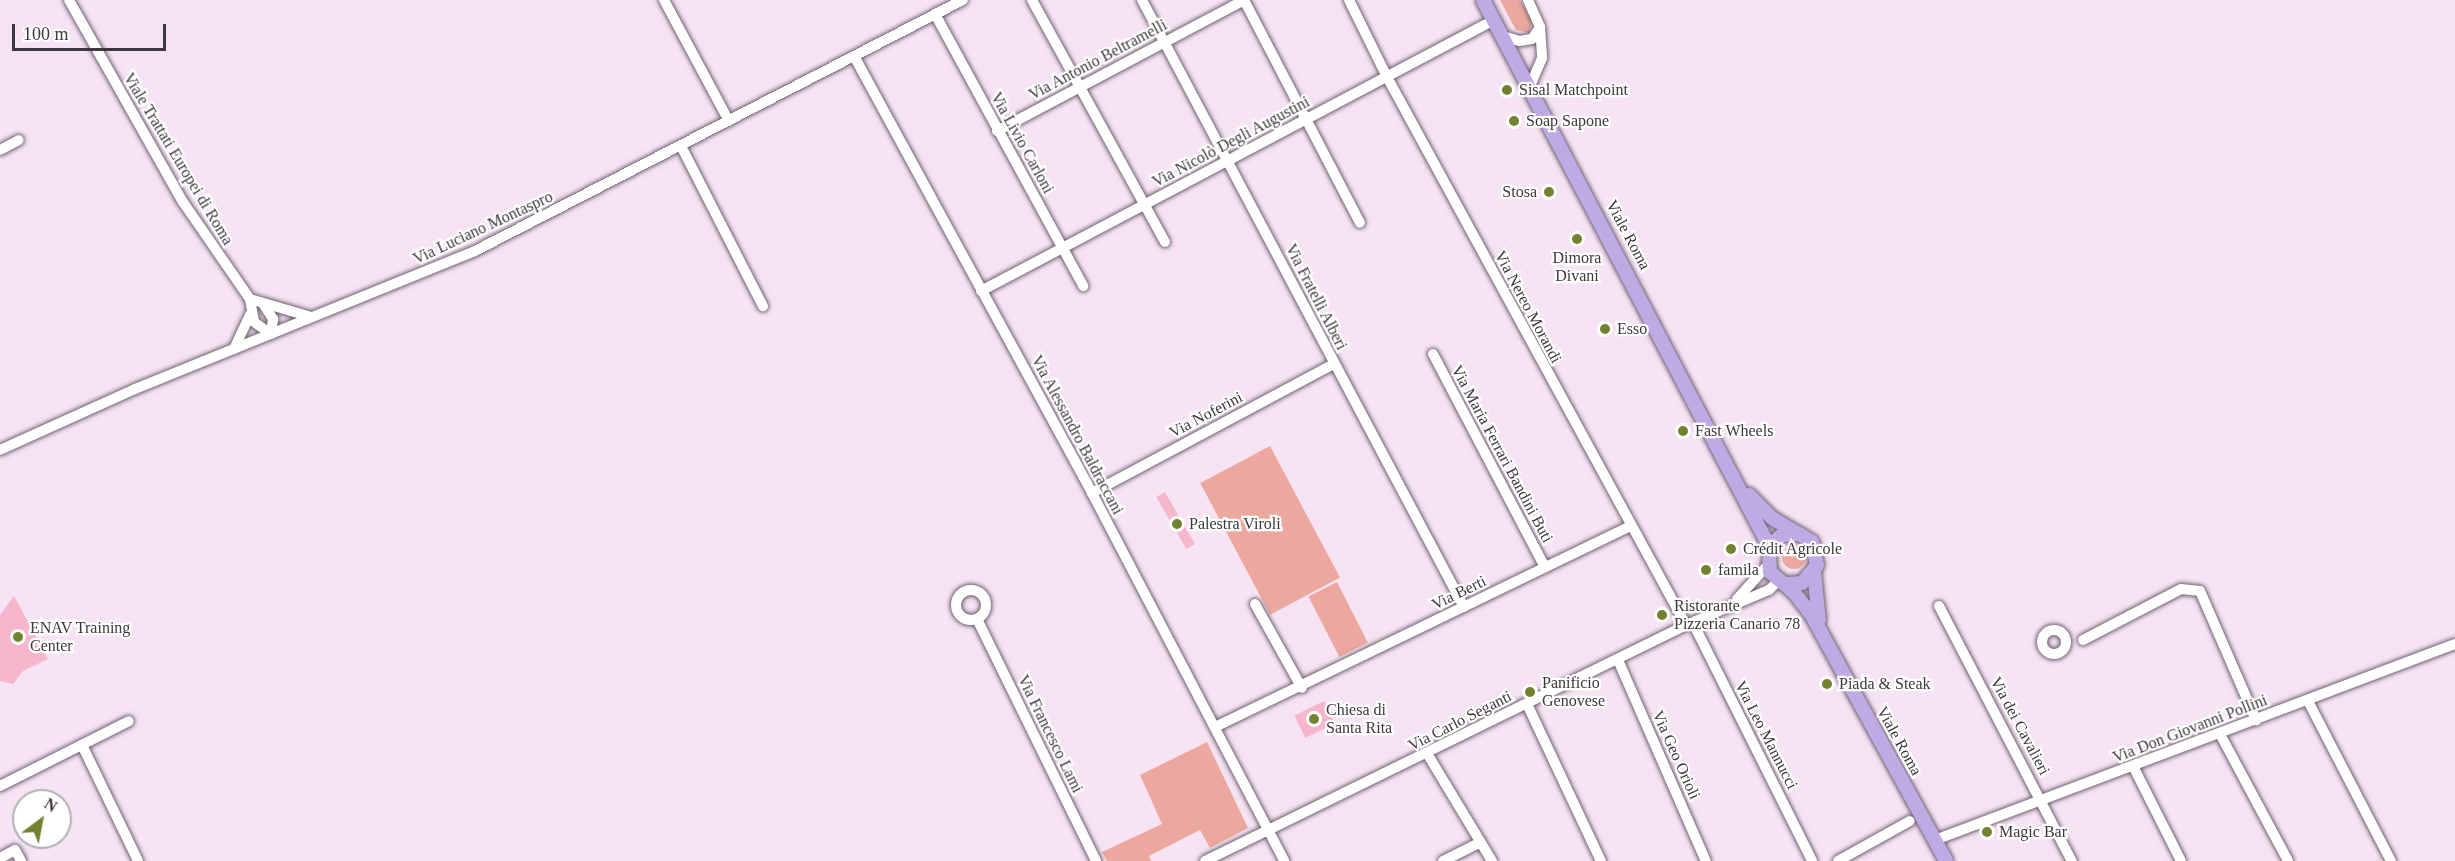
<!DOCTYPE html>
<html>
<head>
<meta charset="utf-8">
<style>
	body { margin:0 }
	#map { position:relative; width:2455px; height:861px; overflow:hidden; background:#f6e4f5; font-family:Georgia,serif }
	div>[style] { position:absolute }
	.green>* { inset:0; background:#eca89f; transform-origin:0 0 }
	.round { border-radius:50% }
	.building>* { inset:0; background:#f7b6cc; transform-origin:0 0 }
	.roads { filter:drop-shadow(0 0 2px #716271) drop-shadow(0 0 2px #716271) }
	.minor>* { height:10px; margin:-5px; padding:0 5px; transform-origin:5px; border-radius:5px; background:#fff }
	.minor>.ring { margin:-5px; padding:0; box-sizing:content-box; background:none; border:10px solid #fff; border-radius:50% }
	.major>* { height:14px; margin:-7px; padding:0 7px; transform-origin:7px; border-radius:7px; background:#beabe6 }
	.dots>* { width:16px; height:16px; translate:-50% -50%; box-sizing:border-box; border:3px solid #fff; border-radius:50% }
	span { translate:-50% -50%; white-space:nowrap; text-align:center; line-height:1.15; -webkit-text-stroke:4.5px #fff; paint-order:stroke }
	.street-label { font-size:16px; color:#3e373d }
	.poi-label { font-size:16px; color:#3e373d }
	.left { translate:0 -50%; text-align:left }
	.right { translate:-100% -50%; text-align:right }
	.north { position:absolute; left:12px; top:789px; width:60px; height:60px; box-sizing:border-box; background:#fff; border:2px solid #b2afb1; border-radius:50%; rotate:32deg; font-size:16px; font-weight:700; line-height:24px; text-align:center; color:#3e373d }
	.north::after { content:''; display:block; margin:auto; width:21px; height:27px; background:#738230; clip-path:polygon(50% 0,100% 100%,50% 72%,0 100%) }
	.scale { position:absolute; left:12px; top:24px; width:154px; height:27px; box-sizing:border-box; border:3px solid #3e373d; border-top:0; padding-left:8px; font-size:18px; line-height:21px; white-space:nowrap; color:#3e373d; -webkit-text-stroke:4px #fff; paint-order:stroke }
</style>
</head>
<body>
<div id="map">
	<div class="green">
		<i style="clip-path:polygon(1500px 0,1520px 0,1532px 21px,1529px 33px,1516px 30px)"></i>
		<i style="left:1270px;top:446px;width:149px;height:79px;rotate:62deg"></i>
		<i class="round" style="left:1782px;top:545px;width:24px;height:24px"></i>
		<i style="left:1337px;top:582px;width:68px;height:32px;rotate:63deg"></i>
		<i style="clip-path:polygon(1207px 742px,1248px 828px,1210px 848px,1200px 830px,1149px 856px,1151px 861px,1107px 861px,1102px 852px,1162px 824px,1140px 775px)"></i>
	</div>
	<div class="building">
		<i style="left:1165px;top:492px;width:60px;height:10px;rotate:60deg"></i>
		<i style="clip-path:polygon(14px 596px,48px 659px,23px 671px,13px 684px,0 681px,0 615px)"></i>
		<i style="left:1324px;top:701px;width:25px;height:33px;rotate:64deg"></i>
	</div>
	<div class="roads">
		<div class="minor">
			<i style="left:69px;top:0;width:232px;rotate:60.6deg"></i>
			<i style="left:183px;top:202px;width:118px;rotate:55.4deg"></i>
			<i style="left:250px;top:299px;width:64px;rotate:16.4deg"></i>
			<i style="left:664px;top:0;width:137px;rotate:61.8deg"></i>
			<i style="left:1032px;top:0;width:276px;rotate:61.2deg"></i>
			<i style="left:1142px;top:0;width:687px;rotate:62.06deg"></i>
			<i style="left:1244px;top:0;width:251px;rotate:62.5deg"></i>
			<i style="left:1349px;top:0;width:86px;rotate:63.7deg"></i>
			<i style="left:1387px;top:77px;width:624px;rotate:61.38deg"></i>
			<i style="left:1528px;top:0;width:30px;rotate:66deg"></i>
			<i style="left:1540px;top:27px;width:31px;rotate:86deg"></i>
			<i style="left:1542px;top:58px;width:30px;rotate:113deg"></i>
			<i style="left:935px;top:14px;width:310px;rotate:61.4deg"></i>
			<i style="left:1503px;top:36px;width:17px;rotate:17deg"></i>
			<i style="left:1519px;top:41px;width:13px;rotate:-9deg"></i>
			<i style="left:1532px;top:39px;width:14px;rotate:-56deg"></i>
			<i style="left:854px;top:56px;width:498px;rotate:61.4deg"></i>
			<i style="left:1092px;top:493px;width:415px;rotate:62.4deg"></i>
			<i style="left:997px;top:131px;width:280px;rotate:-27.9deg"></i>
			<i style="left:681px;top:146px;width:180px;rotate:62.9deg"></i>
			<i style="left:0;top:150px;width:21px;rotate:-28deg"></i>
			<i style="left:981px;top:291px;width:580px;rotate:-27.85deg"></i>
			<i style="left:250px;top:299px;width:23px;rotate:80deg"></i>
			<i style="left:254px;top:322px;width:21px;rotate:35deg"></i>
			<i style="left:264px;top:305px;width:17px;rotate:57deg"></i>
			<i style="left:273px;top:319px;width:15px;rotate:98deg"></i>
			<i style="left:234px;top:349px;width:38px;rotate:-65deg"></i>
			<i style="left:1433px;top:354px;width:241px;rotate:62.3deg"></i>
			<i style="left:0;top:450px;width:148px;rotate:-24.3deg"></i>
			<i style="left:135px;top:389px;width:365px;rotate:-22.1deg"></i>
			<i style="left:473px;top:252px;width:551px;rotate:-27.22deg"></i>
			<i style="left:1092px;top:493px;width:274px;rotate:-28.1deg"></i>
			<i class="ring" style="left:956px;top:590px;width:20px;height:20px"></i>
			<i style="left:1737px;top:599px;width:45px;rotate:-47.7deg"></i>
			<i style="left:1255px;top:604px;width:96px;rotate:60.8deg"></i>
			<i style="left:1939px;top:606px;width:288px;rotate:62.5deg"></i>
			<i style="left:977px;top:619px;width:270px;rotate:63.8deg"></i>
			<i style="left:1693px;top:623px;width:266px;rotate:63.4deg"></i>
			<i class="ring" style="left:2042px;top:630px;width:14px;height:14px"></i>
			<i style="left:2083px;top:640px;width:110px;rotate:-27.5deg"></i>
			<i style="left:2181px;top:589px;width:19px;rotate:6deg"></i>
			<i style="left:2200px;top:591px;width:141px;rotate:66.5deg"></i>
			<i style="left:1618px;top:660px;width:219px;rotate:66.4deg"></i>
			<i style="left:2308px;top:701px;width:180px;rotate:62.6deg"></i>
			<i style="left:1527px;top:704px;width:174px;rotate:64.8deg"></i>
			<i style="left:1215px;top:727px;width:461px;rotate:-25.8deg"></i>
			<i style="left:2220px;top:734px;width:144px;rotate:61.8deg"></i>
			<i style="left:82px;top:745px;width:129px;rotate:64.2deg"></i>
			<i style="left:1428px;top:755px;width:124px;rotate:58.9deg"></i>
			<i style="left:2134px;top:768px;width:104px;rotate:63.2deg"></i>
			<i style="left:0;top:786px;width:144px;rotate:-26.7deg"></i>
			<i style="left:1935px;top:840px;width:556px;rotate:-20.65deg"></i>
			<i style="left:0;top:858px;width:17px;rotate:-28deg"></i>
			<i style="left:15px;top:850px;width:13px;rotate:61deg"></i>
			<i style="left:1205px;top:861px;width:536px;rotate:-26.13deg"></i>
			<i style="left:1686px;top:625px;width:90px;rotate:-22.9deg"></i>
			<i style="left:1769px;top:590px;width:13px;rotate:-45deg"></i>
			<i style="left:1443px;top:861px;width:42px;rotate:-26.6deg"></i>
			<i style="left:1838px;top:861px;width:82px;rotate:-29.1deg"></i>
		</div>
		<div class="major">
			<i style="left:1483px;top:0;width:616px;rotate:62.35deg"></i>
			<i style="left:1749px;top:495px;width:33px;rotate:45deg"></i>
			<i style="left:1772px;top:518px;width:31px;rotate:31deg"></i>
			<i style="left:1814px;top:572px;width:48px;rotate:84.1deg"></i>
			<i style="left:1787px;top:584px;width:15px;rotate:-4deg"></i>
			<i style="left:1802px;top:583px;width:23px;rotate:-50deg"></i>
			<i style="left:1817px;top:565px;width:24px;rotate:-102deg"></i>
			<i style="left:1812px;top:542px;width:15px;rotate:-148deg"></i>
			<i style="left:1799px;top:534px;width:17px;rotate:177deg"></i>
			<i style="left:1782px;top:535px;width:17px;rotate:140deg"></i>
			<i style="left:1769px;top:546px;width:26px;rotate:88deg"></i>
			<i style="left:1770px;top:572px;width:30px;rotate:40deg"></i>
			<i style="left:1793px;top:591px;width:29px;rotate:52deg"></i>
			<i style="left:1811px;top:614px;width:281px;rotate:61.3deg"></i>
		</div>
	</div>
	<div class="dots">
		<i style="left:1507px;top:90px;background:#738230"></i>
		<i style="left:1514px;top:121px;background:#738230"></i>
		<i style="left:1549px;top:192px;background:#738230"></i>
		<i style="left:1577px;top:239px;background:#738230"></i>
		<i style="left:1605px;top:329px;background:#738230"></i>
		<i style="left:1683px;top:431px;background:#738230"></i>
		<i style="left:1177px;top:524px;background:#738230"></i>
		<i style="left:1731px;top:549px;background:#738230"></i>
		<i style="left:1706px;top:570px;background:#738230"></i>
		<i style="left:1662px;top:615px;background:#738230"></i>
		<i style="left:18px;top:637px;background:#738230"></i>
		<i style="left:1827px;top:684px;background:#738230"></i>
		<i style="left:1530px;top:692px;background:#738230"></i>
		<i style="left:1314px;top:719px;background:#738230"></i>
		<i style="left:1987px;top:832px;background:#738230"></i>
	</div>
	<div class="street-label">
		<span style="left:1098px;top:60px;rotate:-28deg">Via Antonio Beltramelli</span>
		<span style="left:1231px;top:142px;rotate:-28deg">Via Nicolò Degli Augustini</span>
		<span style="left:1022px;top:143px;rotate:61deg">Via Livio Carloni</span>
		<span style="left:178px;top:159px;rotate:59deg">Viale Trattati Europei di Roma</span>
		<span style="left:483px;top:228px;rotate:-25deg">Via Luciano Montaspro</span>
		<span style="left:1628px;top:235px;rotate:62deg">Viale Roma</span>
		<span style="left:1316px;top:297px;rotate:63deg">Via Fratelli Alberi</span>
		<span style="left:1528px;top:307px;rotate:62deg">Via Nereo Morandi</span>
		<span style="left:1206px;top:415px;rotate:-28deg">Via Noferini</span>
		<span style="left:1077px;top:435px;rotate:62deg">Via Alessandro Baldraccani</span>
		<span style="left:1502px;top:454px;rotate:62deg">Via Maria Ferrari Bandini Buti</span>
		<span style="left:1459px;top:593px;rotate:-26deg">Via Berti</span>
		<span style="left:1460px;top:721px;rotate:-27deg">Via Carlo Seganti</span>
		<span style="left:2020px;top:726px;rotate:62deg">Via dei Cavalieri</span>
		<span style="left:2190px;top:729px;rotate:-21deg">Via Don Giovanni Pollini</span>
		<span style="left:1050px;top:734px;rotate:64deg">Via Francesco Lami</span>
		<span style="left:1766px;top:735px;rotate:63deg">Via Leo Mannucci</span>
		<span style="left:1899px;top:741px;rotate:61deg">Viale Roma</span>
		<span style="left:1676px;top:755px;rotate:66deg">Via Geo Orioli</span>
	</div>
	<div class="poi-label">
		<span class="left" style="left:1519px;top:90px">Sisal Matchpoint</span>
		<span class="left" style="left:1526px;top:121px">Soap Sapone</span>
		<span class="right" style="left:1537px;top:192px">Stosa</span>
		<span style="left:1577px;top:267px">Dimora<br>Divani</span>
		<span class="left" style="left:1617px;top:329px">Esso</span>
		<span class="left" style="left:1695px;top:431px">Fast Wheels</span>
		<span class="left" style="left:1189px;top:524px">Palestra Viroli</span>
		<span class="left" style="left:1743px;top:549px">Crédit Agricole</span>
		<span class="left" style="left:1718px;top:570px">famila</span>
		<span class="left" style="left:1674px;top:615px">Ristorante<br>Pizzeria Canario 78</span>
		<span class="left" style="left:30px;top:637px">ENAV Training<br>Center</span>
		<span class="left" style="left:1542px;top:692px">Panificio<br>Genovese</span>
		<span class="left" style="left:1839px;top:684px">Piada &amp; Steak</span>
		<span class="left" style="left:1326px;top:719px">Chiesa di<br>Santa Rita</span>
		<span class="left" style="left:1999px;top:832px">Magic Bar</span>
	</div>
	<div class="north">N</div>
	<div class="scale">100 m</div>
</div>
</body>
</html>
